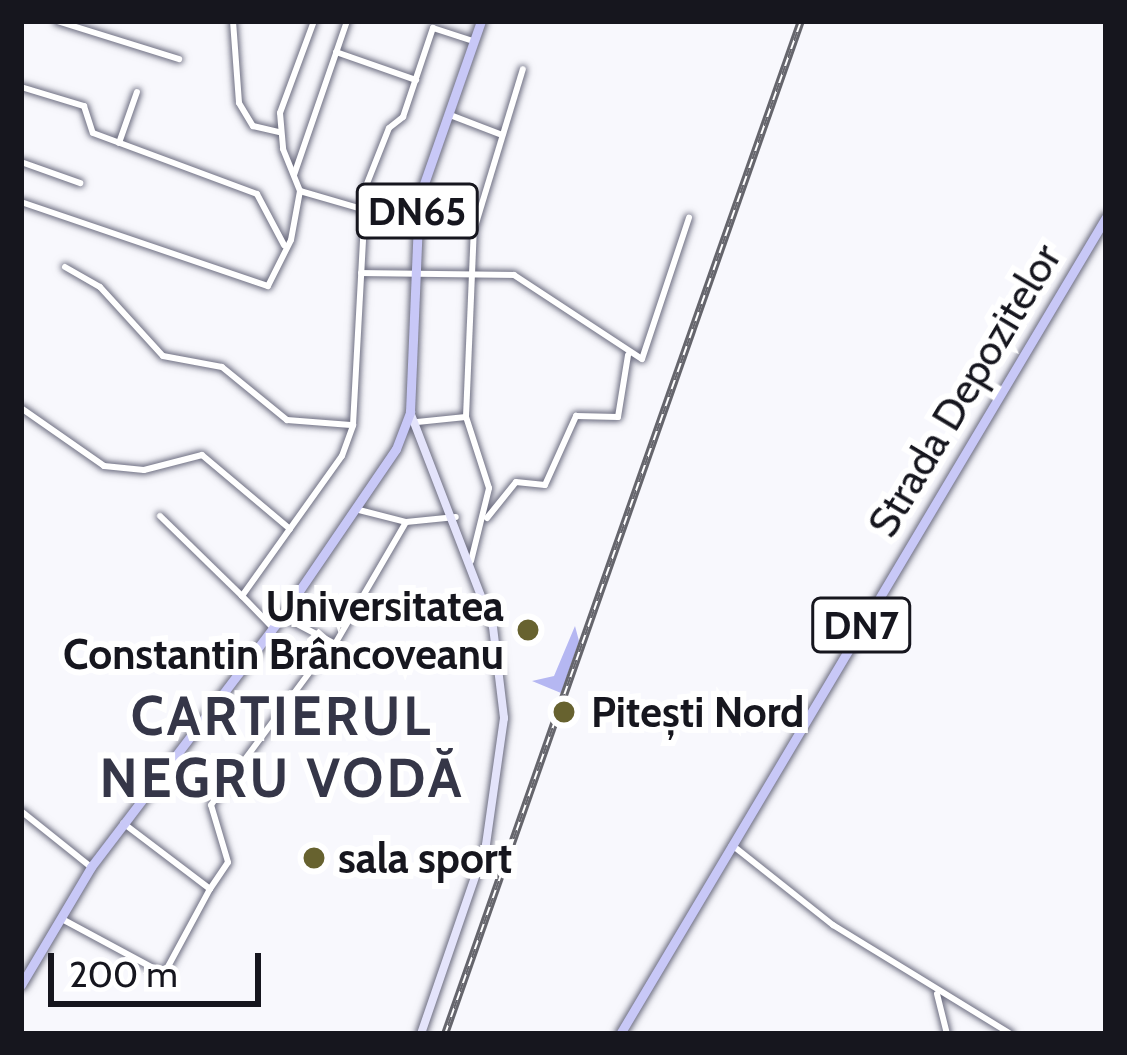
<!DOCTYPE html>
<html>
<head>
<meta charset="utf-8">
<style>
	body { margin:0 }
	#map { position:relative; width:1127px; height:1055px; overflow:hidden; background:#f8f8fd; font-family:Cabin,sans-serif }
	div>[style] { position:absolute }
	.forest>* { inset:0; background:#b5b7f2 }
	.roads { filter:drop-shadow(0 0 3px #6b6c7f) drop-shadow(0 0 3px #6b6c7f) }
	.street>* { height:6px; margin:-3px; padding:0 3px; transform-origin:3px; border-radius:3px; background:#fff }
	.secondary>* { height:8px; margin:-4px; padding:0 4px; transform-origin:4px; border-radius:4px; background:#e4e4fb }
	.primary>* { height:9px; margin:-4.5px; padding:0 4.5px; transform-origin:4.5px; border-radius:4.5px; background:#c8c8f7 }
	.rail>* { height:8px; margin-top:-4px; transform-origin:0; background:repeating-linear-gradient(90deg,#fff 0 9px,#65656c 0 18px); box-sizing:border-box; border-block:3px solid #65656c }
	.dots>* { width:33px; height:33px; translate:-50% -50%; box-sizing:border-box; border:6px solid #fff; border-radius:50% }
	span { translate:-50% -50%; white-space:nowrap; text-align:center; line-height:1.15; -webkit-text-stroke:12px #fff; paint-order:stroke }
	.shield-label span { padding:3px 9px; background:#fff; border:3px solid; border-radius:9px; -webkit-text-stroke-width:0 }
	.shield-label { font-size:39px; color:#16161e; font-weight:700 }
	.street-label { font-size:42px; color:#16161e }
	.poi-label { font-size:42px; color:#16161e; font-weight:700 }
	.right { translate:-100% -50%; text-align:right }
	.left { translate:0 -50%; text-align:left }
	.district-label { font-size:54px; color:#353648; font-weight:700; letter-spacing:3px }
	.frame { position:absolute; inset:0; border:24px solid #16161e; pointer-events:none }
	.scale { position:absolute; left:48px; top:953px; width:213px; height:54px; box-sizing:border-box; border:6px solid #16161e; border-top:0; padding-left:15px; font-size:36px; line-height:42px; white-space:nowrap; color:#16161e; -webkit-text-stroke:9px #fff; paint-order:stroke }
</style>
</head>
<body>
<div id="map">
	<div class="forest">
		<i style="clip-path:polygon(575px 626px,579px 641px,561px 693px,532px 681px,554px 676px)"></i>
	</div>
	<div class="roads">
		<div class="street">
			<i style="left:57px;top:21px;width:128px;rotate:17.3deg"></i>
			<i style="left:233px;top:21px;width:82px;rotate:85.8deg"></i>
			<i style="left:239px;top:103px;width:27px;rotate:59deg"></i>
			<i style="left:253px;top:126px;width:27px;rotate:13deg"></i>
			<i style="left:314px;top:21px;width:98px;rotate:110.3deg"></i>
			<i style="left:280px;top:113px;width:36px;rotate:85deg"></i>
			<i style="left:283px;top:149px;width:45px;rotate:68deg"></i>
			<i style="left:300px;top:191px;width:65px;rotate:16.2deg"></i>
			<i style="left:336px;top:52px;width:85px;rotate:19.3deg"></i>
			<i style="left:21px;top:87px;width:66px;rotate:16.8deg"></i>
			<i style="left:84px;top:106px;width:28px;rotate:72deg"></i>
			<i style="left:93px;top:133px;width:175px;rotate:20.4deg"></i>
			<i style="left:257px;top:194px;width:58px;rotate:62.1deg"></i>
			<i style="left:450px;top:115px;width:56px;rotate:21deg"></i>
			<i style="left:119px;top:143px;width:54px;rotate:-70.6deg"></i>
			<i style="left:21px;top:162px;width:63px;rotate:19.6deg"></i>
			<i style="left:294px;top:175px;width:163px;rotate:-71deg"></i>
			<i style="left:21px;top:202px;width:261px;rotate:18.8deg"></i>
			<i style="left:268px;top:286px;width:51px;rotate:-63.4deg"></i>
			<i style="left:291px;top:240px;width:50px;rotate:-79.6deg"></i>
			<i style="left:65px;top:267px;width:40px;rotate:29.7deg"></i>
			<i style="left:100px;top:287px;width:93px;rotate:47.6deg"></i>
			<i style="left:163px;top:356px;width:60px;rotate:10.6deg"></i>
			<i style="left:222px;top:367px;width:84px;rotate:39.2deg"></i>
			<i style="left:287px;top:420px;width:64px;rotate:4.5deg"></i>
			<i style="left:361px;top:273px;width:153px;rotate:0.7deg"></i>
			<i style="left:514px;top:275px;width:153px;rotate:33.3deg"></i>
			<i style="left:642px;top:359px;width:149px;rotate:-71.6deg"></i>
			<i style="left:21px;top:408px;width:101px;rotate:34.9deg"></i>
			<i style="left:104px;top:466px;width:40px;rotate:5.7deg"></i>
			<i style="left:144px;top:470px;width:60px;rotate:-14.5deg"></i>
			<i style="left:202px;top:455px;width:115px;rotate:40.1deg"></i>
			<i style="left:417px;top:422px;width:49px;rotate:-5.8deg"></i>
			<i style="left:359px;top:510px;width:49px;rotate:14.3deg"></i>
			<i style="left:406px;top:522px;width:50px;rotate:-5.7deg"></i>
			<i style="left:160px;top:516px;width:115px;rotate:44.3deg"></i>
			<i style="left:487px;top:518px;width:46px;rotate:-51.1deg"></i>
			<i style="left:516px;top:482px;width:29px;rotate:6deg"></i>
			<i style="left:545px;top:485px;width:76px;rotate:-65.8deg"></i>
			<i style="left:576px;top:416px;width:42px;rotate:1.4deg"></i>
			<i style="left:618px;top:417px;width:63px;rotate:-80.8deg"></i>
			<i style="left:471px;top:561px;width:75px;rotate:-76.1deg"></i>
			<i style="left:489px;top:488px;width:75px;rotate:-107.9deg"></i>
			<i style="left:466px;top:417px;width:187px;rotate:-87.6deg"></i>
			<i style="left:474px;top:230px;width:168px;rotate:-73.1deg"></i>
			<i style="left:282px;top:616px;width:60px;rotate:27.8deg"></i>
			<i style="left:335px;top:644px;width:141px;rotate:-59.8deg"></i>
			<i style="left:273px;top:628px;width:45px;rotate:-134.1deg"></i>
			<i style="left:242px;top:596px;width:172px;rotate:-54.5deg"></i>
			<i style="left:342px;top:456px;width:33px;rotate:-70deg"></i>
			<i style="left:353px;top:425px;width:239px;rotate:-86.9deg"></i>
			<i style="left:366px;top:186px;width:62px;rotate:-68.4deg"></i>
			<i style="left:389px;top:128px;width:18px;rotate:-38deg"></i>
			<i style="left:403px;top:117px;width:94px;rotate:-71.4deg"></i>
			<i style="left:433px;top:28px;width:42px;rotate:18deg"></i>
			<i style="left:21px;top:811px;width:90px;rotate:38.7deg"></i>
			<i style="left:732px;top:845px;width:129px;rotate:38.4deg"></i>
			<i style="left:833px;top:925px;width:209px;rotate:31.5deg"></i>
			<i style="left:210px;top:889px;width:32px;rotate:-56deg"></i>
			<i style="left:228px;top:862px;width:59px;rotate:-106.6deg"></i>
			<i style="left:211px;top:805px;width:198px;rotate:-53.4deg"></i>
			<i style="left:62px;top:919px;width:116px;rotate:28.3deg"></i>
			<i style="left:164px;top:974px;width:97px;rotate:-61.6deg"></i>
			<i style="left:210px;top:889px;width:109px;rotate:-142.8deg"></i>
			<i style="left:937px;top:994px;width:41px;rotate:76deg"></i>
		</div>
		<div class="secondary">
			<i style="left:410px;top:412px;width:230px;rotate:68.9deg"></i>
			<i style="left:493px;top:627px;width:92px;rotate:83.1deg"></i>
			<i style="left:504px;top:718px;width:128px;rotate:98.1deg"></i>
			<i style="left:486px;top:845px;width:200px;rotate:109deg"></i>
		</div>
		<div class="primary">
			<i style="left:21px;top:985px;width:137px;rotate:-59.3deg"></i>
			<i style="left:91px;top:867px;width:315px;rotate:-52.7deg"></i>
			<i style="left:282px;top:616px;width:202px;rotate:-55.7deg"></i>
			<i style="left:396px;top:449px;width:40px;rotate:-69deg"></i>
			<i style="left:410px;top:412px;width:214px;rotate:-87.6deg"></i>
			<i style="left:419px;top:198px;width:188px;rotate:-70.7deg"></i>
			<i style="left:620px;top:1034px;width:951px;rotate:-59.25deg"></i>
		</div>
	</div>
	<div class="rail">
		<i style="left:445px;top:1034px;width:1074px;rotate:-70.64deg"></i>
	</div>
	<div class="dots">
		<i style="left:528px;top:630px;background:#67622f"></i>
		<i style="left:564px;top:712px;background:#67622f"></i>
		<i style="left:314px;top:858px;background:#67622f"></i>
	</div>
	<div class="shield-label">
		<span style="left:417px;top:211px">DN65</span>
		<span style="left:861px;top:625px">DN7</span>
	</div>
	<div class="street-label">
		<span style="left:964px;top:390px;rotate:-59deg">Strada Depozitelor</span>
	</div>
	<div class="poi-label">
		<span class="right" style="left:504px;top:630px">Universitatea<br>Constantin Brâncoveanu</span>
		<span class="left" style="left:591px;top:712px">Pitești Nord</span>
		<span class="left" style="left:338px;top:858px">sala sport</span>
	</div>
	<div class="district-label">
		<span style="left:282px;top:747px">CARTIERUL<br>NEGRU VODĂ</span>
	</div>
	<div class="frame"></div>
	<div class="scale">200 m</div>
</div>
</body>
</html>
